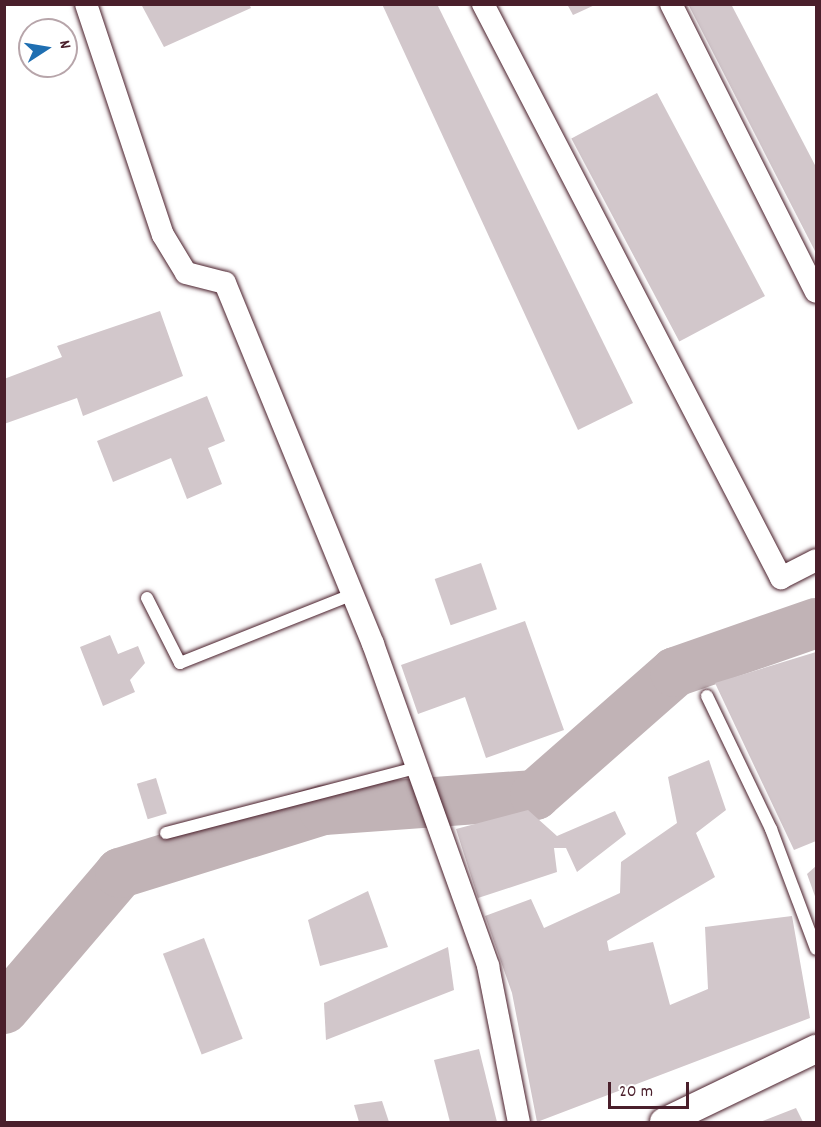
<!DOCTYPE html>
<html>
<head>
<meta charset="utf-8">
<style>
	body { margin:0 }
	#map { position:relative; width:821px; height:1127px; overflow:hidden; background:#fff; font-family:Dekko,sans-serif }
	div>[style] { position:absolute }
	.river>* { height:50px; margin:-25px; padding:0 25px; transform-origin:25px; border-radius:25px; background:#c1b3b6 }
	.building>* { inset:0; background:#d2c7cb; transform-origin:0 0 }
	.roads { filter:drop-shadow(0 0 2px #4a1f2b) drop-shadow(0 0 2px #4a1f2b) }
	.service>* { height:12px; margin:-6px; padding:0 6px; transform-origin:6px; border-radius:6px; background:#fff }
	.minor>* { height:22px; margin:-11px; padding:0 11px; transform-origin:11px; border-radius:11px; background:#fff }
	.tertiary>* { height:28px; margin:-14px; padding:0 14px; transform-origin:14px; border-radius:14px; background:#fff }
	span { translate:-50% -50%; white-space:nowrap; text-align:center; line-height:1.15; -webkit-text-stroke:4.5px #fff; paint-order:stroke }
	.frame { position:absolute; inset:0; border:6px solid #4a1f2b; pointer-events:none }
	.north { position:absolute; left:18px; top:18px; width:60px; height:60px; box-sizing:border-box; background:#fff; border:2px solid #b7a5aa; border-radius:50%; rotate:78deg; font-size:16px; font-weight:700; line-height:24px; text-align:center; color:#4a1f2b }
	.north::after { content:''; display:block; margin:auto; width:21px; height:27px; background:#1f6fb2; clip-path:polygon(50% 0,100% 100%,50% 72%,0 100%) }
	.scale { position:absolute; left:608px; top:1082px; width:81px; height:27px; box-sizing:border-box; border:3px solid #4a1f2b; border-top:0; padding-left:8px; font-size:18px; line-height:21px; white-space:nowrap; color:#4a1f2b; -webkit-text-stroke:4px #fff; paint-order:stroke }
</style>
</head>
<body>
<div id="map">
	<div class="river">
		<i style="left:4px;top:1009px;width:179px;rotate:-49.5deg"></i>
		<i style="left:120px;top:873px;width:214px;rotate:-17.2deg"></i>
		<i style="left:324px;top:810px;width:212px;rotate:-4.1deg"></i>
		<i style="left:535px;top:795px;width:186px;rotate:-41.3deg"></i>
		<i style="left:675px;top:672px;width:149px;rotate:-19.2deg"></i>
	</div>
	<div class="building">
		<i style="clip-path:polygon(141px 4px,249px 4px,251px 8px,164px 47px)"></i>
		<i style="clip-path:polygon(382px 4px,437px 4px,633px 403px,578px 430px)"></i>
		<i style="clip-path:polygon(567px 4px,597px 4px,573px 15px)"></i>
		<i style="clip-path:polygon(688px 4px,731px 4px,816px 167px,816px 253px)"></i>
		<i style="left:657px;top:93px;width:230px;height:97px;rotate:62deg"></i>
		<i style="clip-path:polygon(160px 311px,183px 376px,83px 416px,77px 398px,4px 424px,4px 379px,62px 357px,57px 346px)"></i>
		<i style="clip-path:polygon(207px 396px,225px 441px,208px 448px,222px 484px,187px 499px,171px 458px,113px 482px,97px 441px)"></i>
		<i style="left:481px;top:563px;width:49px;height:49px;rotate:71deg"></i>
		<i style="clip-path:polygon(525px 621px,564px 730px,486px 758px,465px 697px,418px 714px,401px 665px)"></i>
		<i style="clip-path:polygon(110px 635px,118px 654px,138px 646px,145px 663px,130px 680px,135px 692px,103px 706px,80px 647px)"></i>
		<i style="clip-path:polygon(816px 652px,816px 841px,794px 850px,715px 683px)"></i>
		<i style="clip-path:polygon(709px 760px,726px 810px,696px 833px,715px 877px,607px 941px,609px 951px,653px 942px,670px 1005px,708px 989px,705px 927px,792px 916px,810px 1018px,537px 1122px,512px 993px,485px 916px,531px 899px,544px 928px,620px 893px,621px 862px,677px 823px,668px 777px)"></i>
		<i style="left:156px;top:778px;width:37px;height:20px;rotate:73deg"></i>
		<i style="clip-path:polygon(528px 810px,557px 836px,615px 811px,626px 834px,577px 872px,566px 848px,554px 848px,557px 872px,478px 898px,456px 829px)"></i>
		<i style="clip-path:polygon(816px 866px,816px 899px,807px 874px)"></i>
		<i style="clip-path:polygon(368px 891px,388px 947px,320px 966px,308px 920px)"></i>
		<i style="left:204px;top:938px;width:108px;height:44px;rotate:69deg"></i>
		<i style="clip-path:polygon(448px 947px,454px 990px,326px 1040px,324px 1003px)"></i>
		<i style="clip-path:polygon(479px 1049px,497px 1122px,450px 1122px,434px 1060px)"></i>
		<i style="clip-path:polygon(382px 1101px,389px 1122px,359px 1122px,354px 1105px)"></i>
		<i style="clip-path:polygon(796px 1108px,803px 1122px,760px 1122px)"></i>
	</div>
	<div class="roads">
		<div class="service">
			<i style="left:147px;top:598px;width:73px;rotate:63.1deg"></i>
			<i style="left:180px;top:663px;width:186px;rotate:-21.7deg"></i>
			<i style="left:707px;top:696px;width:148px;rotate:64.3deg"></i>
			<i style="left:771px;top:829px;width:128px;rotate:69.4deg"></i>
			<i style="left:166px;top:833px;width:257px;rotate:-14.6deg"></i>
		</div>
		<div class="minor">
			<i style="left:86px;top:4px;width:243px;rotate:71.6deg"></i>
			<i style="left:163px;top:235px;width:44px;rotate:58.8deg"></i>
			<i style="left:186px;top:273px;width:40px;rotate:14.4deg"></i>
			<i style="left:225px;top:283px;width:390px;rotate:67.7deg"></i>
			<i style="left:373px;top:644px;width:342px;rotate:70.3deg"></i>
			<i style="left:488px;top:966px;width:159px;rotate:78.8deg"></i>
			<i style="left:483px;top:4px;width:647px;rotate:62.56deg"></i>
			<i style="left:781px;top:578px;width:39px;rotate:-27deg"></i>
			<i style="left:671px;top:4px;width:322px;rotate:63.3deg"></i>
		</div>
		<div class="tertiary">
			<i style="left:664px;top:1122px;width:169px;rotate:-25.7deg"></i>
		</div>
	</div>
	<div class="frame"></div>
	<div class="north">N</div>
	<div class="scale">20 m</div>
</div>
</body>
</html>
